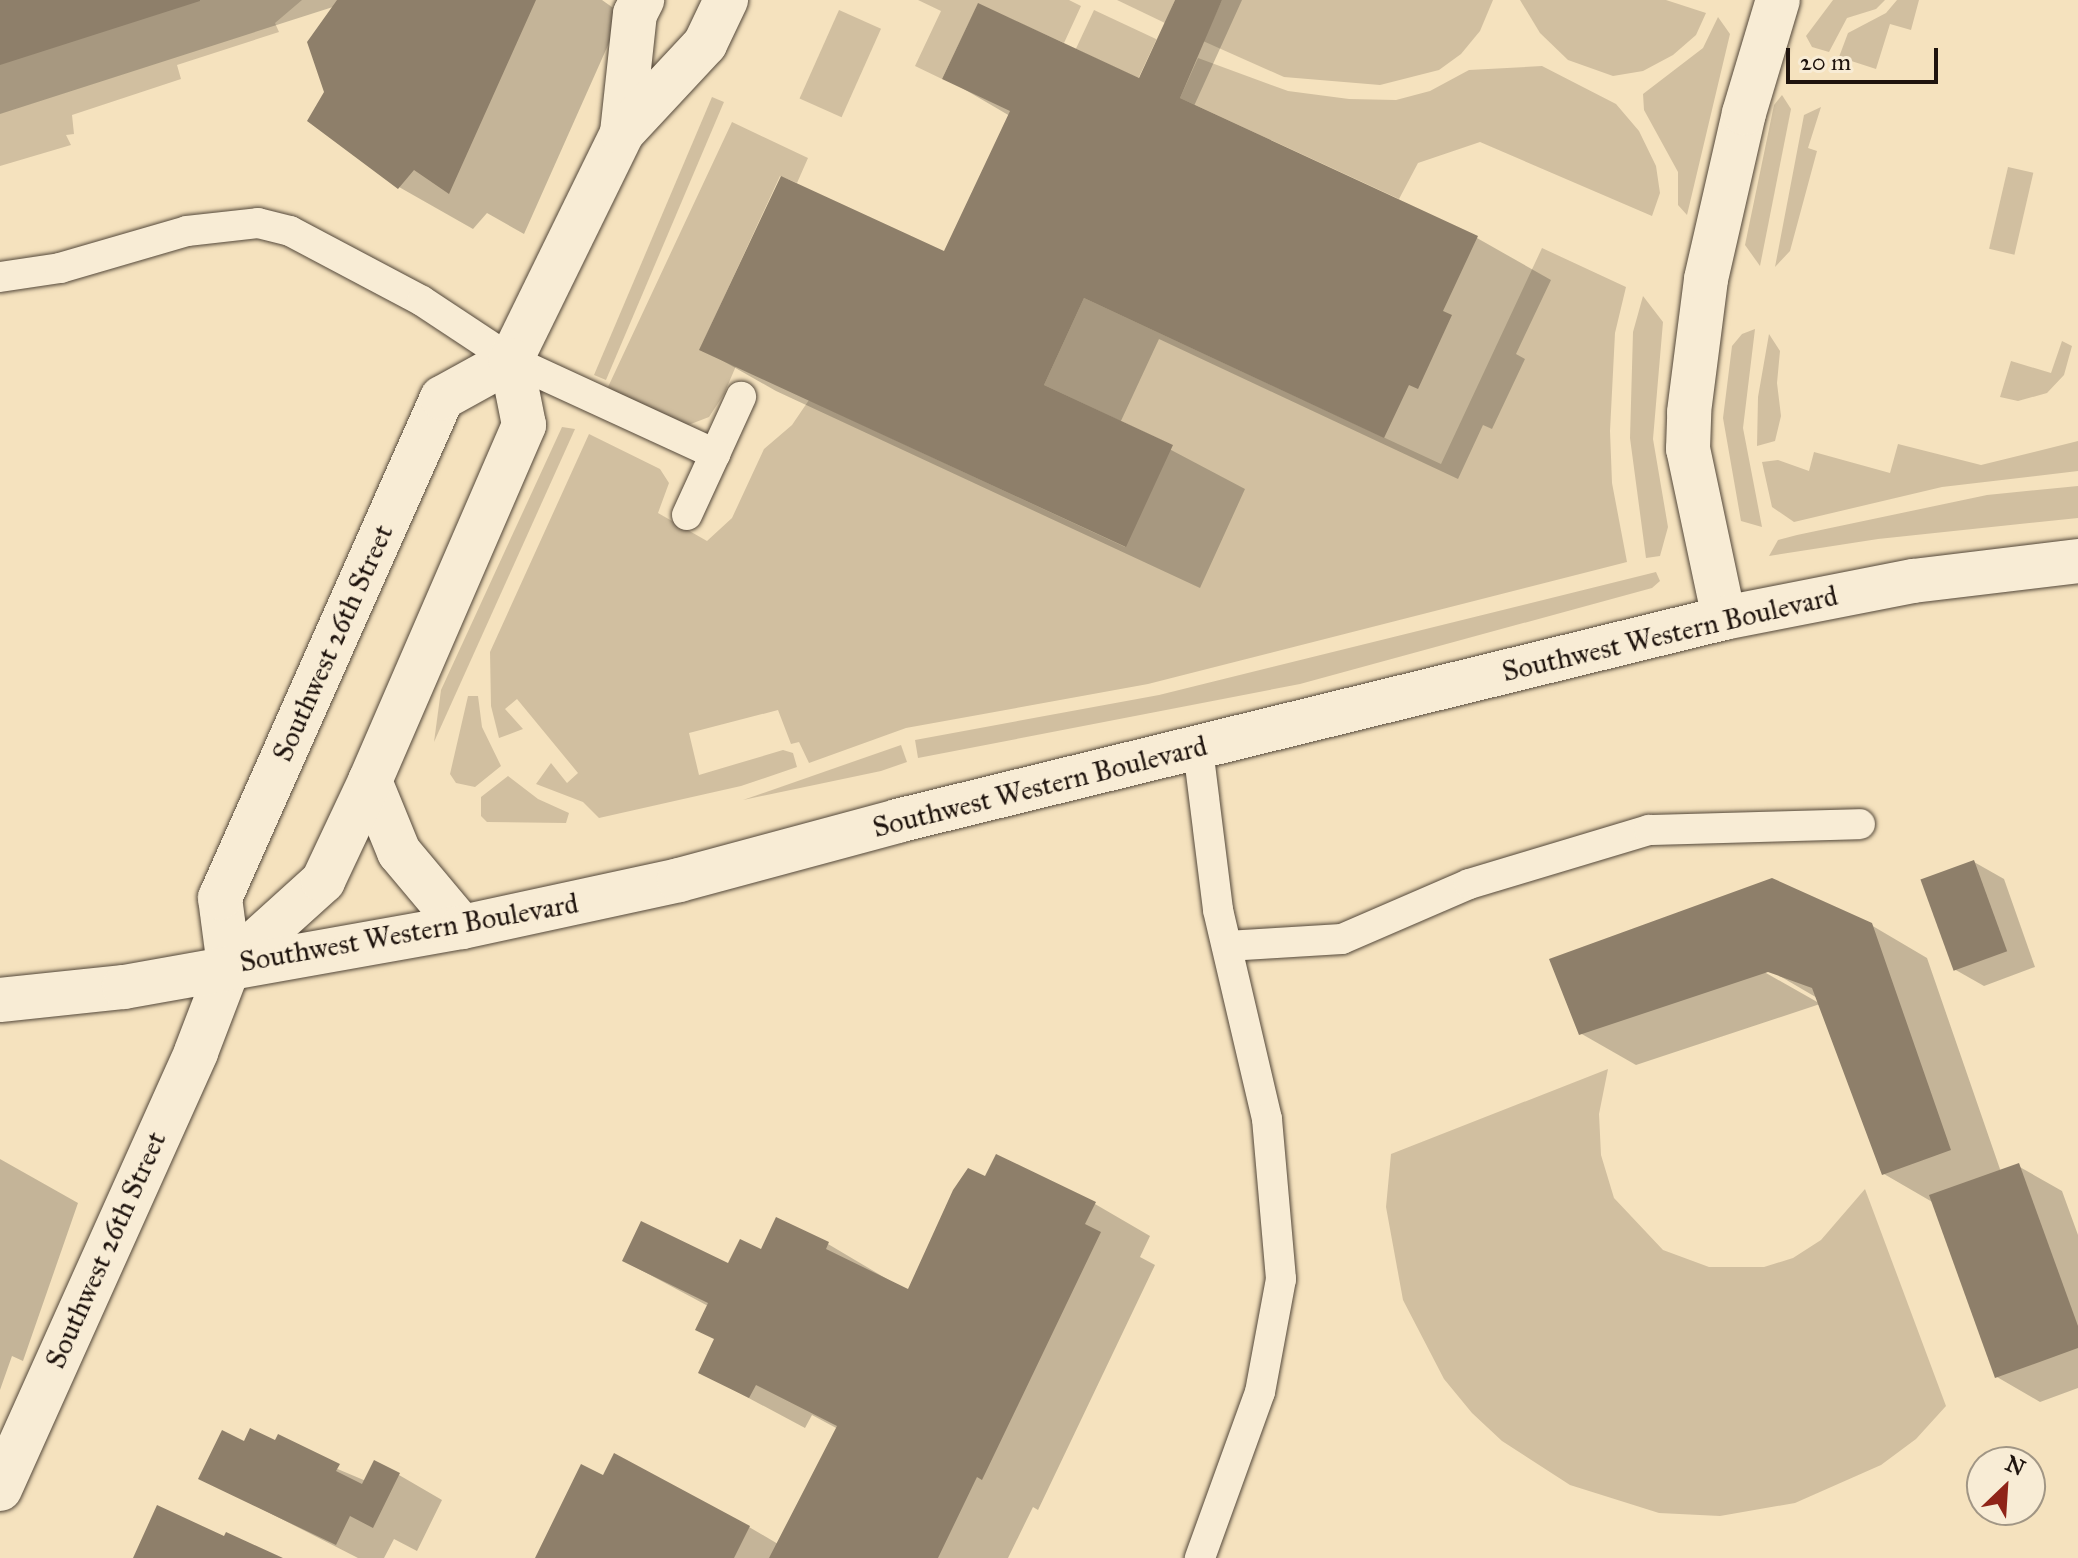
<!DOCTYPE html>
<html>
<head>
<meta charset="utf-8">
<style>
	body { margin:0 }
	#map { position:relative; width:2078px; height:1558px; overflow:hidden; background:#f5e2be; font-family:"IM FELL Great Primer",serif }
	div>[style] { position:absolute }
	.green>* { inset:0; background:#d1bfa0; transform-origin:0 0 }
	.shadow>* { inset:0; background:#0003 }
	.building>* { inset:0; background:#8e7f6a; transform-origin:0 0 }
	.roads { filter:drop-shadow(0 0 2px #54483a) drop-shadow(0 0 2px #54483a) }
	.service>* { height:30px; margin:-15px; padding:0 15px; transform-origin:15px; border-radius:15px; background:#f8ecd5 }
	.minor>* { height:44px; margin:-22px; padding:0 22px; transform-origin:22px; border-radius:22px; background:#f8ecd5 }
	.tertiary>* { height:44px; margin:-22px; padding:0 22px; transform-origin:22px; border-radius:22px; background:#f8ecd5 }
	.secondary>* { height:44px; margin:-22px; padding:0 22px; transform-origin:22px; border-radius:22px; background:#f8ecd5 }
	span { translate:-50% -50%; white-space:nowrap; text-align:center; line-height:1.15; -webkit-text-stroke:6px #f8ecd5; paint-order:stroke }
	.street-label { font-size:28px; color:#1f140e }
	.north { position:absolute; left:1966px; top:1446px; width:80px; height:80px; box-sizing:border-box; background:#f8ecd5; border:2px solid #a19685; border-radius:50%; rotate:25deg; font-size:22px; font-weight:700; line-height:32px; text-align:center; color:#1f140e }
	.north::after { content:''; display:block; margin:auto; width:28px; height:36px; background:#8f2418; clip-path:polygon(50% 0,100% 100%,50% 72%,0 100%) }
	.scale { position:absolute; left:1786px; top:48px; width:152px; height:36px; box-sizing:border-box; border:4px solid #1f140e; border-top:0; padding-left:10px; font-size:24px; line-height:28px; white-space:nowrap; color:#1f140e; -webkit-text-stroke:6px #f8ecd5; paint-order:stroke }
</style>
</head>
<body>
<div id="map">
	<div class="green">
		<i style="clip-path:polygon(0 0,302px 0,275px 23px,279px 32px,177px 65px,181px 79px,72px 115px,74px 134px,66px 135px,71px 145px,0 166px)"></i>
		<i style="clip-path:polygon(918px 0,1069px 0,1081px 6px,1064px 43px,978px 4px,942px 79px,915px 66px,941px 11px)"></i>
		<i style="clip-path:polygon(1117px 0,1175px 0,1165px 23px)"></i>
		<i style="clip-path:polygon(1222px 0,1493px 0,1480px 31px,1461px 54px,1439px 70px,1380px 85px,1284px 77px,1203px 41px)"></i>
		<i style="clip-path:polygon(1520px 0,1666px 0,1706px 13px,1696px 35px,1673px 55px,1643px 71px,1613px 76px,1568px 60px,1540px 33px)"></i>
		<i style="clip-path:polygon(1833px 0,1885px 0,1876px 9px,1847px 18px,1829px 52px,1812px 47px,1806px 36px)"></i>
		<i style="clip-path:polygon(1897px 0,1919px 0,1911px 30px,1890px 24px,1876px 69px,1839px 57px,1848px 33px,1886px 13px)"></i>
		<i style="left:839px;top:10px;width:46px;height:97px;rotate:24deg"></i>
		<i style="left:1094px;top:10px;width:69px;height:43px;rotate:25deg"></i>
		<i style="clip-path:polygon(1718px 17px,1730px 34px,1687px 215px,1678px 205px,1678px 172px,1644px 110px,1643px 94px,1703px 48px)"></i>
		<i style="clip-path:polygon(1198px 58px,1288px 91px,1349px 99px,1396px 100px,1430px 91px,1469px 70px,1542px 66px,1616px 104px,1639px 131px,1656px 166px,1660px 193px,1652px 216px,1480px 142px,1418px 163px,1399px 199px,1180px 98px)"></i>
		<i style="clip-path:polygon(1782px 95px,1791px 109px,1760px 266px,1745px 245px,1774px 105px)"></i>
		<i style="left:712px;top:97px;width:13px;height:302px;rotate:23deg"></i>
		<i style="clip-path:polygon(1821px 107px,1808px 148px,1817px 151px,1790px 251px,1775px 267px,1804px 115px)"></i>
		<i style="clip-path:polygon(732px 122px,808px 158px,797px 183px,780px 176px,700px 349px,736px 366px,724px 394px,709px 417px,683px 427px,630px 404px,608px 387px)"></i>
		<i style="left:2008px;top:167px;width:26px;height:84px;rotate:13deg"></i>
		<i style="clip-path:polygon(1542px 248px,1626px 287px,1615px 333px,1610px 431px,1612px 483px,1627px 562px,1148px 684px,906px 728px,809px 763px,799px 742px,791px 744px,778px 710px,689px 733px,699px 775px,783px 750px,793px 753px,797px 767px,741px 786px,599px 818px,583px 802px,536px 784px,551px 763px,567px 783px,578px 773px,517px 699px,505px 709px,523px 729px,499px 738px,491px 706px,490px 652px,589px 434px,660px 469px,669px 483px,658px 513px,707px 541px,732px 518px,764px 449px,792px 425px,809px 400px,1125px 547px,1172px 445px,1044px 385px,1084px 298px,1441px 464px)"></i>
		<i style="clip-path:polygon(1643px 296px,1663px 322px,1653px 439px,1668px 527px,1660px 556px,1646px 558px,1630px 438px,1633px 332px)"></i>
		<i style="clip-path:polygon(1755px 329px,1743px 428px,1762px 527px,1741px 521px,1723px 418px,1732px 346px,1742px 334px)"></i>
		<i style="clip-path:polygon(1769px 334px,1780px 351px,1777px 383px,1781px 416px,1775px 441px,1757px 446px,1758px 397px)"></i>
		<i style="clip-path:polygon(2062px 341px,2072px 346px,2064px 375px,2047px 393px,2018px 401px,2000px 397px,2011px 361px,2051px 373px)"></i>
		<i style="clip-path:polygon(562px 427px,575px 429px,434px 742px,441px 690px)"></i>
		<i style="clip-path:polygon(2078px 441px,2078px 471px,1942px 487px,1794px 522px,1772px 507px,1762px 462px,1778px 460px,1809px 471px,1814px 452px,1890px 473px,1898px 444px,1981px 465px)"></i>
		<i style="clip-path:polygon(2078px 486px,2078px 518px,1878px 539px,1769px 556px,1778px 540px,1797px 535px,1987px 495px)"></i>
		<i style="clip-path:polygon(1656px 572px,1660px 581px,1652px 588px,1300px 684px,918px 758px,915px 740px,1159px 695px)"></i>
		<i style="clip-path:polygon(468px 696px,478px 696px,482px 727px,501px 766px,475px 787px,456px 783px,450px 774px)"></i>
		<i style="clip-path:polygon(901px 745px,907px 762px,881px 771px,743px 800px)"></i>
		<i style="clip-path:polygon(508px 776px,538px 799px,569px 813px,566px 823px,487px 822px,481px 816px,481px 797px)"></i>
		<i style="clip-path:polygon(1608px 1069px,1599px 1114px,1601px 1155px,1614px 1198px,1663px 1250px,1709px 1267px,1764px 1267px,1793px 1258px,1821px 1240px,1865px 1189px,1946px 1406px,1916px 1439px,1881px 1465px,1795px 1503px,1720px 1516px,1659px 1513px,1570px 1485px,1502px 1441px,1472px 1413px,1444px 1379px,1403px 1300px,1386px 1207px,1391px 1154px)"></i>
	</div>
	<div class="shadow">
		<i style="clip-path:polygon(0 0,602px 0,626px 17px,609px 43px,524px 234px,487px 213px,473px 229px,399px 187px,327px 93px,336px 6px,0 114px)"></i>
		<i style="clip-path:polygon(1177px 0,1242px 0,1194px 106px,1477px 238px,1551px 280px,1516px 354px,1525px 359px,1492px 429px,1483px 425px,1458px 479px,1159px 339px,1120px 423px,1245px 489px,1200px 588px,776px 391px,702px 349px,945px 254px,1010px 116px,945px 78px,1140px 81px)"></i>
		<i style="clip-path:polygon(1974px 862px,2004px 879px,2035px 967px,1984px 986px,1954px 969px)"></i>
		<i style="clip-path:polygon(evenodd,1772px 881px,1871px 925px,1927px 958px,2001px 1172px,2018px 1166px,2062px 1191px,2078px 1235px,2078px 1388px,2040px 1402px,1997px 1377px,1934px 1203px,1884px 1174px,1820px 1004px,1636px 1065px,1580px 1033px,1552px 961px,1772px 881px,1761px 965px,1819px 999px,1819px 1003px,1759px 969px,1761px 965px)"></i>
		<i style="clip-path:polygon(0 1159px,78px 1203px,23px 1361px,12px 1356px,0 1390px)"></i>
		<i style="clip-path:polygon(986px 1179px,1095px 1204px,1150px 1236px,1140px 1257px,1155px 1265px,1038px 1510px,1033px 1507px,1008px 1558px,537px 1558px,604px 1477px,749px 1527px,778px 1544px,838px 1429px,812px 1415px,805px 1428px,700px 1372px,716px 1340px,708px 1306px,624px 1261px,729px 1266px,762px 1251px,828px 1244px,909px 1292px)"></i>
		<i style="clip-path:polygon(245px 1443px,276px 1443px,366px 1481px,399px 1475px,442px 1500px,417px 1551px,394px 1539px,384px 1558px,358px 1558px,201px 1478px)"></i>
	</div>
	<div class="building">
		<i style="clip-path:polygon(0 0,200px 0,200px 1px,0 65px)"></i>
		<i style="clip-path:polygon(337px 0,536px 0,449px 194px,414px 170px,398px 189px,307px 121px,324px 92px,307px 42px)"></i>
		<i style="clip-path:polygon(1175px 0,1222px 0,1180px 98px,1478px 236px,1443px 311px,1452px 315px,1418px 389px,1409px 385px,1384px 438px,1084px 298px,1044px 385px,1173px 445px,1126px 547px,699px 350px,781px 176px,944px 251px,1010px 111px,942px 79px,978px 3px,1139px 78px)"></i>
		<i style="left:1974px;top:860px;width:97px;height:57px;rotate:70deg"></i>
		<i style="clip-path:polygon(1772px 878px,1872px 923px,1951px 1150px,1882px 1175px,1812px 988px,1768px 972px,1579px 1035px,1549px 959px)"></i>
		<i style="clip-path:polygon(996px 1154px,1096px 1202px,1085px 1224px,1101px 1232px,982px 1480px,977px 1477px,938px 1558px,769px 1558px,837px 1426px,756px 1385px,749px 1398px,698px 1373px,714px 1339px,695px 1330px,708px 1303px,622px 1261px,641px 1221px,728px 1263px,740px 1239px,761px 1249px,776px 1217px,829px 1242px,826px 1249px,908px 1289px,953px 1190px,968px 1168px,985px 1176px)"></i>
		<i style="clip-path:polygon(2019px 1163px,2078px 1326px,2078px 1348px,1995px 1378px,1929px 1195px)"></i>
		<i style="clip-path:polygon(250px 1428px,275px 1440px,278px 1434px,340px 1464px,336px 1471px,362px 1484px,374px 1460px,400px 1473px,373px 1528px,350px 1516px,336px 1545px,198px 1479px,222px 1430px,244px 1441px)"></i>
		<i style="clip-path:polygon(614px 1453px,750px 1526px,734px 1558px,535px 1558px,581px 1464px,603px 1475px)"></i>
		<i style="clip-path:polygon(157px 1505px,224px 1536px,226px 1532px,283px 1558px,133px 1558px)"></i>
	</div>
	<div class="roads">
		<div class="service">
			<i style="left:0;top:277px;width:61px;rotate:-8.5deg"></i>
			<i style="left:60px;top:268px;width:132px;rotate:-16.2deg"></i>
			<i style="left:187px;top:231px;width:71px;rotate:-6.4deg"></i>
			<i style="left:258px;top:223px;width:33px;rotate:14deg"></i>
			<i style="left:290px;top:231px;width:149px;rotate:27.9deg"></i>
			<i style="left:422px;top:301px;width:107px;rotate:33.5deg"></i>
			<i style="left:511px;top:360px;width:225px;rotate:24.7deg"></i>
			<i style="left:715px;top:454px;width:63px;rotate:-65.5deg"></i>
			<i style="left:687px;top:515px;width:67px;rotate:-65.3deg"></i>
			<i style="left:1198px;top:749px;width:162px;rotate:82.9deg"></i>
			<i style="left:1218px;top:910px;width:215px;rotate:76.8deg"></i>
			<i style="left:1267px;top:1119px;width:161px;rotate:85deg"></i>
			<i style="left:1281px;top:1279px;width:115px;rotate:100.5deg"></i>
			<i style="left:1260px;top:1392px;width:177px;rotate:109.9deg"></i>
			<i style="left:1227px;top:946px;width:115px;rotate:-3.5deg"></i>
			<i style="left:1342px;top:939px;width:138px;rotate:-23.4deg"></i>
			<i style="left:1469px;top:884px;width:188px;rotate:-16.7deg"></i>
			<i style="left:1649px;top:830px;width:211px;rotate:-1.6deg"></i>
		</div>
		<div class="minor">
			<i style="left:1724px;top:618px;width:173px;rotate:-102deg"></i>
			<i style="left:1688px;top:449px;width:37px;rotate:-88deg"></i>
			<i style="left:1689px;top:412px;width:134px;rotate:-82.7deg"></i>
			<i style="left:1706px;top:279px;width:170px;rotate:-77.1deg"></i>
			<i style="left:1744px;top:113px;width:118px;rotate:-73.3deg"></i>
		</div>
		<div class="tertiary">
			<i style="left:622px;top:133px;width:120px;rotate:-83.8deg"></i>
			<i style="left:635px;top:14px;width:16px;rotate:-63deg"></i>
			<i style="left:370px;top:781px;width:77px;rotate:67.8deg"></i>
			<i style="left:399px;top:852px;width:98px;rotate:50deg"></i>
			<i style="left:229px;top:966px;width:69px;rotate:-97.5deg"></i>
			<i style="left:220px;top:898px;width:547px;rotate:-66.06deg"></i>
			<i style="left:442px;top:398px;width:79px;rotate:-28.8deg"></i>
			<i style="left:511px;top:360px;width:253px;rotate:-63.9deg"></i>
			<i style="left:622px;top:133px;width:122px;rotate:-47deg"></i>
			<i style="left:705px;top:44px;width:49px;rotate:-64.5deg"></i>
			<i style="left:0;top:1489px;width:479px;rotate:-65.8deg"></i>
			<i style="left:196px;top:1052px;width:92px;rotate:-69deg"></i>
			<i style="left:229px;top:966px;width:127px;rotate:-42.1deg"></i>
			<i style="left:323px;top:881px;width:110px;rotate:-64.8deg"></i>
			<i style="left:370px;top:781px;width:388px;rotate:-66.6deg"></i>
			<i style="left:524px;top:425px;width:66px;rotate:-101.3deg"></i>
		</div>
		<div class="secondary">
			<i style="left:0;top:1000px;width:125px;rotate:-6deg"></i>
			<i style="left:124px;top:987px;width:343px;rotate:-10.1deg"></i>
			<i style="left:462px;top:927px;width:222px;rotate:-12.2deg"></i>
			<i style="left:679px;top:880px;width:226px;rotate:-15.1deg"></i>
			<i style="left:897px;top:821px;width:852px;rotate:-13.79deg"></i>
			<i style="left:1724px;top:618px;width:193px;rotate:-11.1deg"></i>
			<i style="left:1913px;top:581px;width:166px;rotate:-6.9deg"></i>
		</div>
	</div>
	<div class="street-label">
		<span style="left:1670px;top:634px;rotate:-13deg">Southwest Western Boulevard</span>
		<span style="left:333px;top:643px;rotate:-66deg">Southwest 26th Street</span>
		<span style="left:1040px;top:787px;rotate:-14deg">Southwest Western Boulevard</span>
		<span style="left:409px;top:933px;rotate:-10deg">Southwest Western Boulevard</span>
		<span style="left:106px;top:1250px;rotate:-66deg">Southwest 26th Street</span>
	</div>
	<div class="north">N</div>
	<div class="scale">20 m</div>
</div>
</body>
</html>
